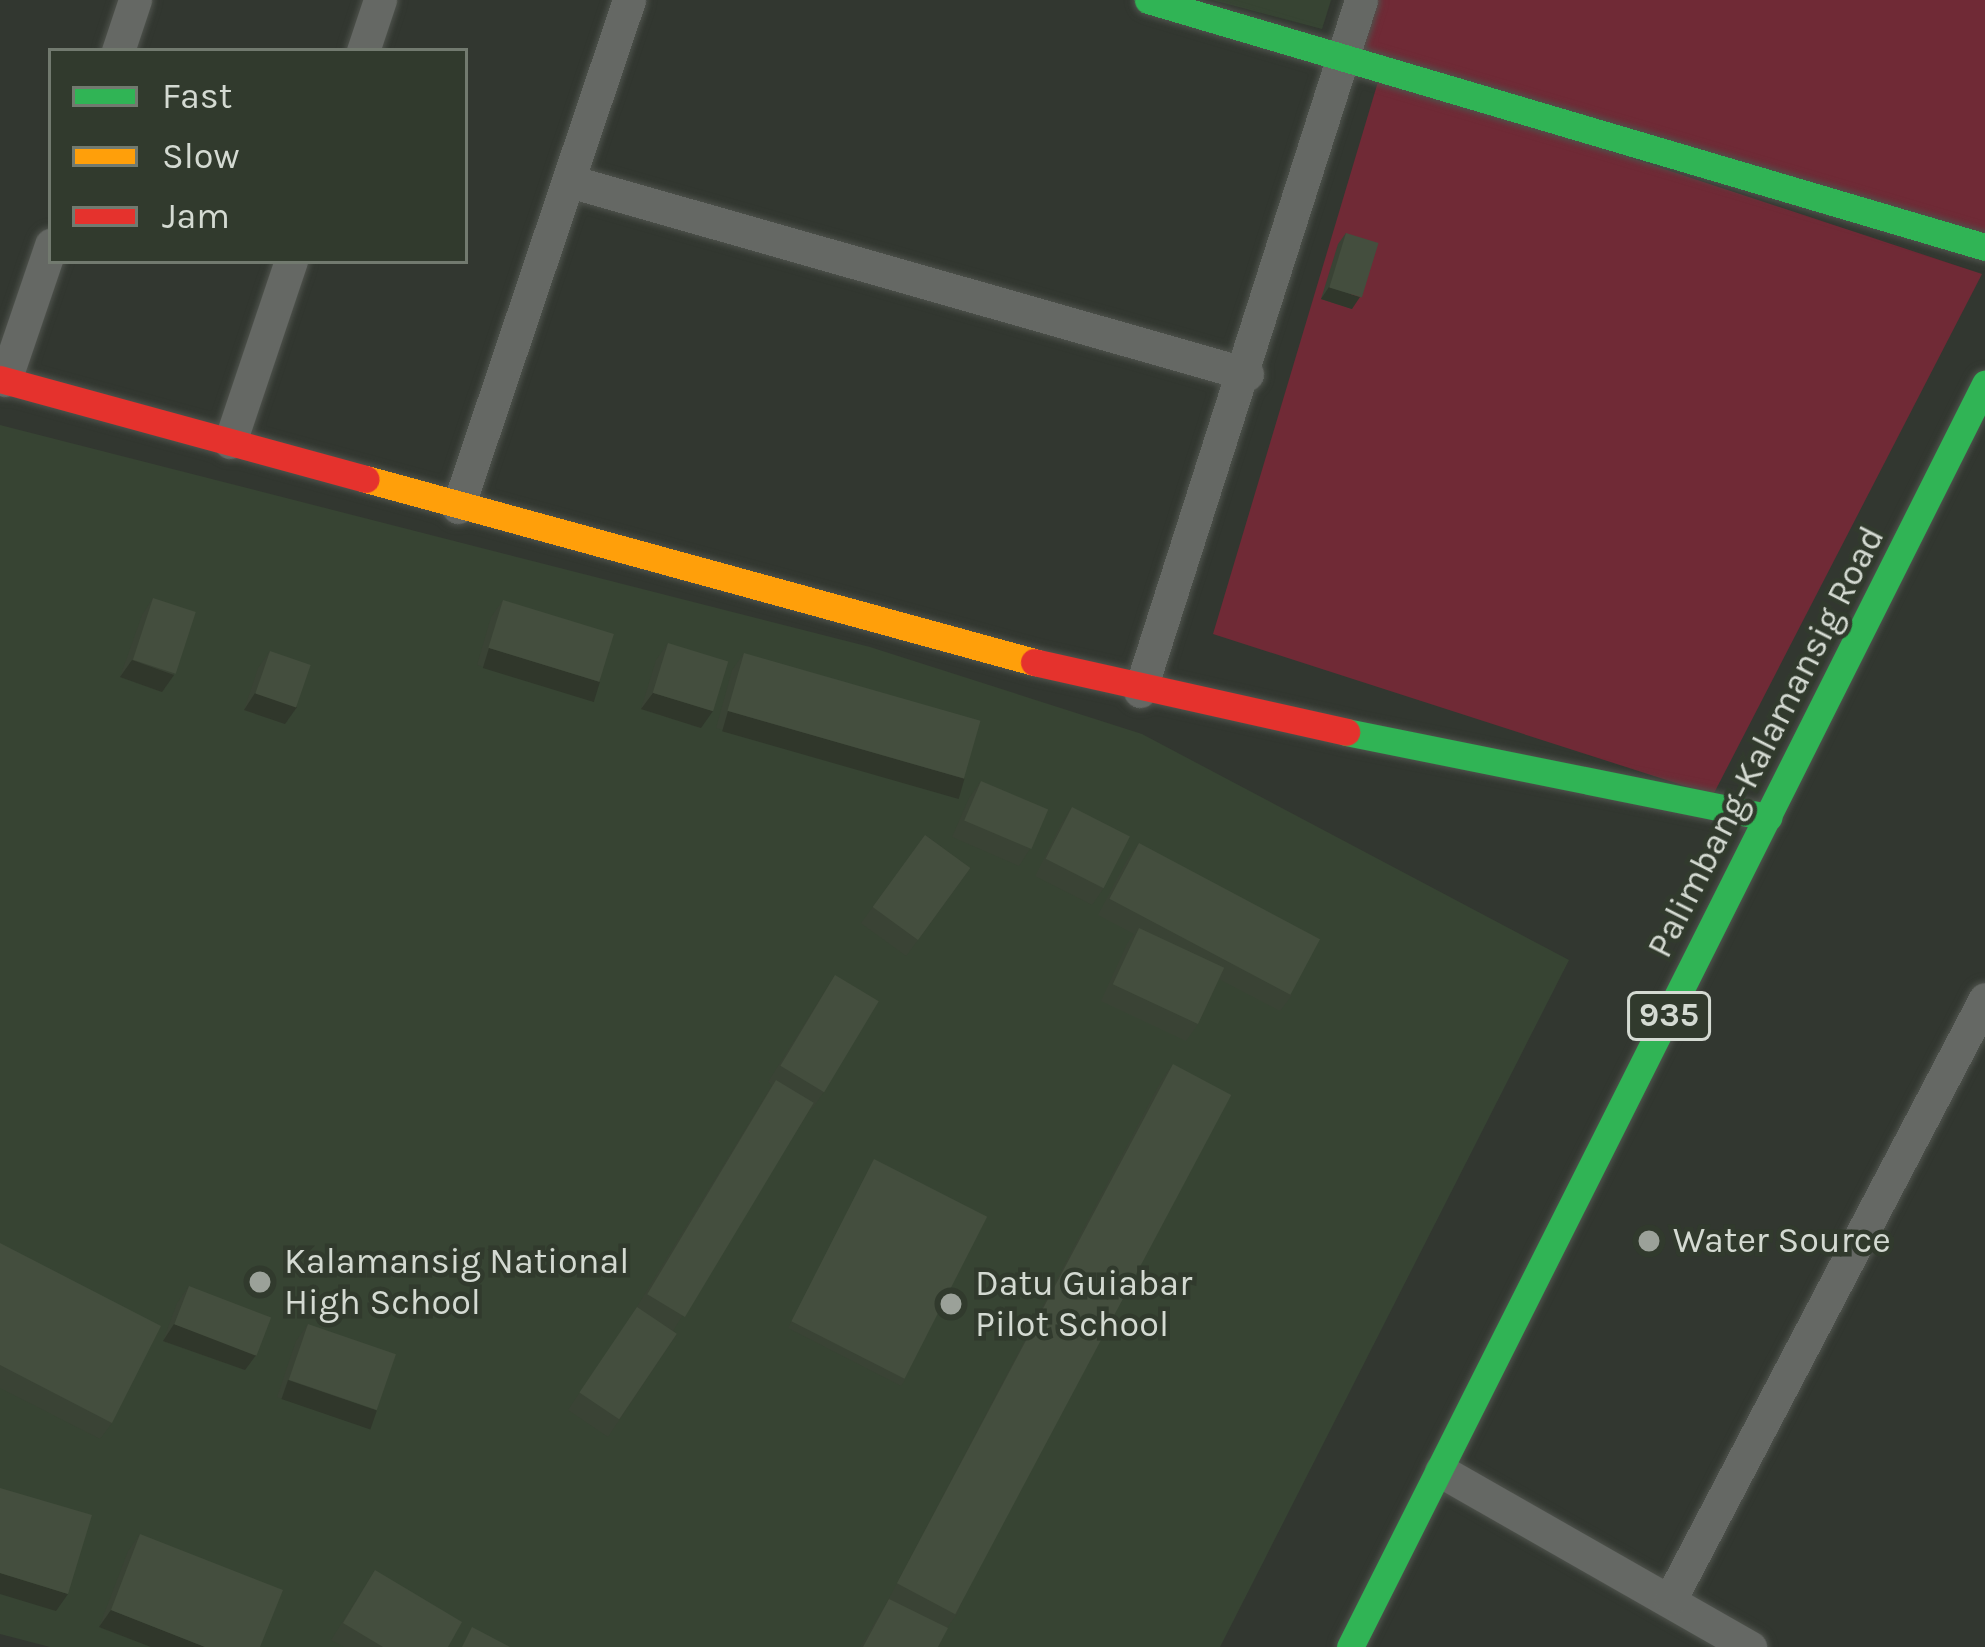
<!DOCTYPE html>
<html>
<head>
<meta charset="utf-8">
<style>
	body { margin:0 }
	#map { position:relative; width:1985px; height:1647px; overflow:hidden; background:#323730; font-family:Karla,sans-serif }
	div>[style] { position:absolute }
	.built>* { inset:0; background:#374433 }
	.green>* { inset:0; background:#702a36 }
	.roads { filter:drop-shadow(0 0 3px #4f534d) drop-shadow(0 0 3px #4f534d) }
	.street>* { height:33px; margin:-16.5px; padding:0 16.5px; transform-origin:16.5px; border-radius:16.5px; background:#656864 }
	.fast>* { height:27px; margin:-13.5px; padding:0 13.5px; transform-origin:13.5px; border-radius:13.5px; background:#30b455 }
	.slow>* { height:27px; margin:-13.5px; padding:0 13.5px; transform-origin:13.5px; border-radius:13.5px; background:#ff9f0a }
	.jam>* { height:27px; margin:-13.5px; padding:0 13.5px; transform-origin:13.5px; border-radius:13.5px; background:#e5322d }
	.wall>* { inset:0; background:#3a4335; transform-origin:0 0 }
	.shaded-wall>* { inset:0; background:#30372b; transform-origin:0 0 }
	.building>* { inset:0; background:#444e3e; transform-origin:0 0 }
	.dots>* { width:33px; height:33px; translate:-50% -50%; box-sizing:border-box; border:6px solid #313a2d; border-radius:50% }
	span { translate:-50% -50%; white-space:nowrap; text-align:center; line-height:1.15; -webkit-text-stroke:9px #313a2d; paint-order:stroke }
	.shield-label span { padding:3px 9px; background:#313a2d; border:3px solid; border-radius:9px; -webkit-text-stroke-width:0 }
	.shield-label { font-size:33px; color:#d4dad2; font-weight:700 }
	.street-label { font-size:36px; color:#d4dad2 }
	.poi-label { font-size:36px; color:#d4dad2 }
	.left { translate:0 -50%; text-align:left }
	.legend { position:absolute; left:48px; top:48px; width:420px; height:216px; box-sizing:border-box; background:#313a2d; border:3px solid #727a6f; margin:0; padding:15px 21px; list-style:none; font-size:36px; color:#d4dad2 }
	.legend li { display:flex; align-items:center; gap:24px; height:60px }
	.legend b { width:60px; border:3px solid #727a6f }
</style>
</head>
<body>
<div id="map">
	<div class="built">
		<i style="clip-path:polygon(1212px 0,1331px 0,1322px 29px)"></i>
		<i style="clip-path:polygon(0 425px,870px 647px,1142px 734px,1569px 960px,1220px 1647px,50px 1647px,0 1634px)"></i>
	</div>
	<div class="green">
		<i style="clip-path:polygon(1374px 0,1985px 0,1985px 237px,1359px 49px)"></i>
		<i style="clip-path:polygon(1380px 75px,1982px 274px,1713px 795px,1213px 634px)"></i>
	</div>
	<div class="roads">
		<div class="street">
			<i style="left:118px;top:51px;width:54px;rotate:-71.6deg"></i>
			<i style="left:363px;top:51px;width:54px;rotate:-71.6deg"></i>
			<i style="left:569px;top:181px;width:705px;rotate:15.89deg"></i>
			<i style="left:5px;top:380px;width:143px;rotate:-71.2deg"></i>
			<i style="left:230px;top:442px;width:191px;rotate:-71.4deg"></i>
			<i style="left:458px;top:507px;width:535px;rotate:-71.36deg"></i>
			<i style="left:1140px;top:691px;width:725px;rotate:-72.26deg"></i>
			<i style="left:1441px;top:1471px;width:356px;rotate:29.7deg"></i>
			<i style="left:1671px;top:1598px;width:676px;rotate:-62.34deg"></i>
		</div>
		<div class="fast">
			<i style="left:1148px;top:0;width:873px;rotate:16.44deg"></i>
			<i style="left:1346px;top:732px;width:431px;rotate:11.4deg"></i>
			<i style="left:1350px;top:1647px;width:1414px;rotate:-63.31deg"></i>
		</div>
		<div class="slow">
			<i style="left:366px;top:479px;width:693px;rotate:15.32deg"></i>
		</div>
		<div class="jam">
			<i style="left:0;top:379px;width:379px;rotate:15.3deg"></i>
			<i style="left:1034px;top:662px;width:320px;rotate:12.6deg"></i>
		</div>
	</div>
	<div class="wall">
		<i style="clip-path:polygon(1346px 233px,1352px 309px,1321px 299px,1338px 244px)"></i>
		<i style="clip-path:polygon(153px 598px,174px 675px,162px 692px,120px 677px,142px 615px)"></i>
		<i style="clip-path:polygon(503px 600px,600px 681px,588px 698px,477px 665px,491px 617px)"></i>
		<i style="clip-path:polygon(668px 643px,701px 728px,641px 709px,656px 660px)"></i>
		<i style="clip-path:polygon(270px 651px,297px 707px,285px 724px,244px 710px,258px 668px)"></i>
		<i style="clip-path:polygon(744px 653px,965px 778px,953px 795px,716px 728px,732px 670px)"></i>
		<i style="clip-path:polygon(981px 781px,1030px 849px,1019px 866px,952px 837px,969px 798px)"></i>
		<i style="clip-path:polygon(1072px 807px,1104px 888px,1092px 905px,1035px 876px,1061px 824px)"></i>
		<i style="left:925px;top:835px;width:56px;height:109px;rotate:36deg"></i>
		<i style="clip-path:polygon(1139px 843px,1292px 995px,1280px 1011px,1219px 979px,1198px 1024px,1186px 1041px,1101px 1001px,1127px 944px,1134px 934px,1098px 915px,1127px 860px)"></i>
		<i style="clip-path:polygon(835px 975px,824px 1092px,812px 1109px,811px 1108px,673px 1331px,677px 1334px,608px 1437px,568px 1410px,635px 1310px,772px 1085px,768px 1082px)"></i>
		<i style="clip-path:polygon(1173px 1064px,957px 1614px,947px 1628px,938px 1647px,860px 1647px,887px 1602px,1161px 1081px)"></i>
		<i style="clip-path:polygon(874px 1159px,905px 1380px,901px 1386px,788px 1328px)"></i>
		<i style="clip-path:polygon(0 1243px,112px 1423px,100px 1439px,0 1388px)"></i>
		<i style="clip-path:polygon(189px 1286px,245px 1370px,163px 1341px,177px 1303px)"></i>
		<i style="clip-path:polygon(308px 1324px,365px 1427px,277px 1397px,296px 1341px)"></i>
		<i style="clip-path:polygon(140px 1534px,260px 1647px,151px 1647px,99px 1627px,128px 1551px)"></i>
		<i style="clip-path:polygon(375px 1570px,448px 1647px,344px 1647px,331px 1640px)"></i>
	</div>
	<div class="shaded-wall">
		<i style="clip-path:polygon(1329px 287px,1360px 297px,1352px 309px,1321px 299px)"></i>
		<i style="left:489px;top:648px;width:116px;height:21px;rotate:17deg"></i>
		<i style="clip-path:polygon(132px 660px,174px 675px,162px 692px,120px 677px)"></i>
		<i style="clip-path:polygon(255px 693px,297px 707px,285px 724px,244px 710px)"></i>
		<i style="clip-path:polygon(653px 693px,713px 711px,701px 728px,641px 709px)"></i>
		<i style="left:728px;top:711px;width:246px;height:21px;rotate:16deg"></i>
		<i style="clip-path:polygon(174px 1324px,257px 1354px,245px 1370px,163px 1341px)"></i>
		<i style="left:288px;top:1380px;width:94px;height:20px;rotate:19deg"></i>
		<i style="clip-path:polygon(0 1573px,68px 1594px,56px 1611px,0 1594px)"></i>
		<i style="clip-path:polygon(111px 1610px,205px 1647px,151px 1647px,99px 1627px)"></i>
	</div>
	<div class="building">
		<i style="left:1346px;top:233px;width:34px;height:57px;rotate:17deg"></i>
		<i style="left:153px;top:598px;width:45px;height:65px;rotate:18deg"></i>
		<i style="left:503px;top:600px;width:116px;height:50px;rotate:17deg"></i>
		<i style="left:668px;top:643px;width:63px;height:52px;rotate:17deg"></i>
		<i style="left:270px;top:651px;width:43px;height:45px;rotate:19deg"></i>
		<i style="left:744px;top:653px;width:246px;height:60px;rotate:16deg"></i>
		<i style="left:981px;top:781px;width:73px;height:43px;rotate:23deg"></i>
		<i style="left:1072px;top:807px;width:65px;height:58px;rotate:27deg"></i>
		<i style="left:925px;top:835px;width:56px;height:89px;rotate:36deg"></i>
		<i style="left:1139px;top:843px;width:205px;height:63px;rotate:28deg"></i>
		<i style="left:1139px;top:928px;width:94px;height:62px;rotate:25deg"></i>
		<i style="left:835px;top:975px;width:51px;height:106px;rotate:31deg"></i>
		<i style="left:1173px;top:1064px;width:66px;height:588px;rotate:28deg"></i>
		<i style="left:776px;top:1080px;width:44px;height:250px;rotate:31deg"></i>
		<i style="left:874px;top:1159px;width:127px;height:182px;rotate:27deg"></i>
		<i style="clip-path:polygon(0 1243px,161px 1326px,112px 1423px,0 1365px)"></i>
		<i style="left:189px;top:1286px;width:88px;height:41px;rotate:21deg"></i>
		<i style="left:637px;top:1307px;width:48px;height:103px;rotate:34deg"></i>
		<i style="left:308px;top:1324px;width:93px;height:59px;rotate:19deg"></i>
		<i style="clip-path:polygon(0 1488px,92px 1515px,68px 1594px,0 1573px)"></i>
		<i style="clip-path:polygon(140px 1534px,283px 1590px,260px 1647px,205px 1647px,111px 1610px)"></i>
		<i style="clip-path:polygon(375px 1570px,462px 1622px,448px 1647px,383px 1647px,343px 1623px)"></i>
		<i style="clip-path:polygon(889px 1599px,948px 1628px,938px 1647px,863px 1647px)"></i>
		<i style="clip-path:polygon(472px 1627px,510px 1647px,462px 1647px)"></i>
	</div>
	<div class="dots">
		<i style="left:1649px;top:1241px;background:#9ba199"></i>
		<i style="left:260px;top:1282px;background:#9ba199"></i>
		<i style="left:951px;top:1304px;background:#9ba199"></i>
	</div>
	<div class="shield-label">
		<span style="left:1669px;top:1016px">935</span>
	</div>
	<div class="street-label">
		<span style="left:1766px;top:742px;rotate:-63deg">Palimbang-Kalamansig Road</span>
	</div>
	<div class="poi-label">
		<span class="left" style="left:1673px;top:1241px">Water Source</span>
		<span class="left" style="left:284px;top:1282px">Kalamansig National<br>High School</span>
		<span class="left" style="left:975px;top:1304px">Datu Guiabar<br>Pilot School</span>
	</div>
	<ul class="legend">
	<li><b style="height:15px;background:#30b455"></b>Fast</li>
	<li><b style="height:15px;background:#ff9f0a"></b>Slow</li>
	<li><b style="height:15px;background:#e5322d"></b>Jam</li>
	</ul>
</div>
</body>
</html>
